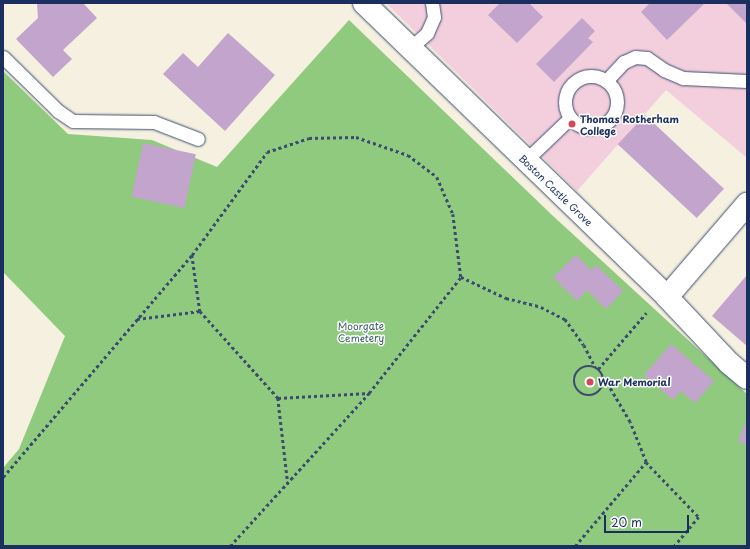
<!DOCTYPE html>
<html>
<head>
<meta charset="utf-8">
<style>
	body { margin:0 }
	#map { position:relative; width:750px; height:549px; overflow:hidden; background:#f5f0df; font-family:"Playpen Sans",sans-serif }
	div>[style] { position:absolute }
	.built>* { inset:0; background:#f3cfde }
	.green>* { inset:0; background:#90ca7e }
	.building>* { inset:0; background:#c2a4cc; transform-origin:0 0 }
	.path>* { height:2.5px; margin-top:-1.25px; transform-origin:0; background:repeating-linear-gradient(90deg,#3c4c71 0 3px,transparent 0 6px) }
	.path>.ring { margin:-1.25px; padding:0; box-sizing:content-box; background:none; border:2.5px solid #3c4c71; border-radius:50% }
	.roads { filter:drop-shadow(0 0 1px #3c4c71) drop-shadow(0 0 1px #3c4c71) }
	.lane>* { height:13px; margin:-6.5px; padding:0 6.5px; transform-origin:6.5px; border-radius:6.5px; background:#fff }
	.lane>.ring { margin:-6.5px; padding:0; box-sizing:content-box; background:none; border:13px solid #fff; border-radius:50% }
	.street>* { height:22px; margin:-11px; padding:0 11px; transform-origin:11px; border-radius:11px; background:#fff }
	.dots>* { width:11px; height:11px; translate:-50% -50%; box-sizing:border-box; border:2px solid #fff; border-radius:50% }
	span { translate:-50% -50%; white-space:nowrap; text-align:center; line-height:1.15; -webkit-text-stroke:3px #fff; paint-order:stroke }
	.poi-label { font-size:10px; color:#1b2f5e; font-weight:700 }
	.left { translate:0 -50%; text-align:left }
	.street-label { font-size:10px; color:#1b2f5e }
	.park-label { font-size:10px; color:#3e5e68 }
	.frame { position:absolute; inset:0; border:4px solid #1b2f5e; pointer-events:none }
	.scale { position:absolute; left:604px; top:515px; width:85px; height:18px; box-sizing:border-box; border:2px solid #1b2f5e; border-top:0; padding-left:5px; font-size:12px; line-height:14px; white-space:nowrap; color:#1b2f5e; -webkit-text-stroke:3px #fff; paint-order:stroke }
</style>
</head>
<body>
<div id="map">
	<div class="built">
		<i style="clip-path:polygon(386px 3px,747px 3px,747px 158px,666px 90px,577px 191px)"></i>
	</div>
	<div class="green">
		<i style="clip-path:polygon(349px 20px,552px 215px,747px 394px,747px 546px,3px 546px,3px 468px,19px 449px,65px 336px,3px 272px,3px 71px,68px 134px,152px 140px,217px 167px)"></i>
	</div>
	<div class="building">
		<i style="clip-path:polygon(37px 3px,83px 3px,97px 18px,63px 50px,72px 59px,53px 77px,16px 39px,38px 18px)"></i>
		<i style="clip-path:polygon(500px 3px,529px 3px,543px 17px,517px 43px,488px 15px)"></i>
		<i style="clip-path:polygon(650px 3px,705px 3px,667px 40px,641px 12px)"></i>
		<i style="clip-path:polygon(726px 3px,747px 3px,747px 24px)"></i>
		<i style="clip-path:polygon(582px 18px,595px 31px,588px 38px,593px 42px,554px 82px,536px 64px)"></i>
		<i style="clip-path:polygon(228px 33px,275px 75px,225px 131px,163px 74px,183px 53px,198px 67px)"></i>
		<i style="left:645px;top:115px;width:108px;height:40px;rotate:43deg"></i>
		<i style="left:143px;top:143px;width:54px;height:55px;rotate:12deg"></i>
		<i style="clip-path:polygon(576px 255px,591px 270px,596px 265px,623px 291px,606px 309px,587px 290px,577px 301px,553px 277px)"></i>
		<i style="clip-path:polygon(747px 275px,747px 346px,712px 316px)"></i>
		<i style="clip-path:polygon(671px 344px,714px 381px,695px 403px,681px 391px,673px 400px,644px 375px)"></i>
		<i style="clip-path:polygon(747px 419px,747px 445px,738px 441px)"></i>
	</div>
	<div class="path">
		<i style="left:192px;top:255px;width:57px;rotate:81.9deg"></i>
		<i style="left:137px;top:319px;width:64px;rotate:-7.2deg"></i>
		<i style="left:200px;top:311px;width:117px;rotate:48.1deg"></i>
		<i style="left:278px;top:398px;width:87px;rotate:83.4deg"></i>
		<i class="ring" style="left:574px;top:366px;width:27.5px;height:27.5px"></i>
		<i style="left:598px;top:369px;width:74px;rotate:-49.4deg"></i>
		<i style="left:278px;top:398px;width:91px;rotate:-3.1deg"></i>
		<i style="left:646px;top:462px;width:76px;rotate:46.1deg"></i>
		<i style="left:699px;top:517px;width:38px;rotate:130deg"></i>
		<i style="left:3px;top:477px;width:292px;rotate:-49.6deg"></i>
		<i style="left:192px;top:255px;width:127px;rotate:-53.9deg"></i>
		<i style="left:267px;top:152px;width:44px;rotate:-18.4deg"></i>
		<i style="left:309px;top:138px;width:47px;rotate:-1.2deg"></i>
		<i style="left:356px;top:137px;width:55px;rotate:19.1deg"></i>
		<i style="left:408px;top:155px;width:36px;rotate:37deg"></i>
		<i style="left:437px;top:177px;width:40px;rotate:66.6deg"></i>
		<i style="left:453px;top:214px;width:64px;rotate:82.8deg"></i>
		<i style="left:461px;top:277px;width:50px;rotate:25deg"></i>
		<i style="left:506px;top:298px;width:36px;rotate:14deg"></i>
		<i style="left:541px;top:307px;width:27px;rotate:27deg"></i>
		<i style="left:565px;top:319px;width:32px;rotate:54deg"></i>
		<i style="left:584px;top:345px;width:25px;rotate:63deg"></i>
		<i style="left:230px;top:546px;width:207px;rotate:-47.7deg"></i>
		<i style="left:369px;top:393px;width:148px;rotate:-51.6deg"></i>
		<i style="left:575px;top:546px;width:110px;rotate:-49.8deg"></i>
		<i style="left:646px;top:462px;width:43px;rotate:-111.8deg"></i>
		<i style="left:630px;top:422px;width:51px;rotate:-120.6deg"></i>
	</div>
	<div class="roads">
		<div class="lane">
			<i style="left:410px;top:48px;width:23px;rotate:-41deg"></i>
			<i style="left:427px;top:33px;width:17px;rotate:-66deg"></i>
			<i style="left:434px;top:17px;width:14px;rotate:-98deg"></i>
			<i style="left:3px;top:57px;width:77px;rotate:44.5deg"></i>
			<i style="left:58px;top:111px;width:18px;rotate:34deg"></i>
			<i style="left:73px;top:121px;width:81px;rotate:0.7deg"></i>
			<i style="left:154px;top:122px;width:47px;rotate:21.1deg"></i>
			<i class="ring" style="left:565px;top:76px;width:39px;height:39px"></i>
			<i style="left:606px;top:81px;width:26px;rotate:-47deg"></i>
			<i style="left:624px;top:62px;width:12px;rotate:-24deg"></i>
			<i style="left:635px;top:57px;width:12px;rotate:5deg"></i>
			<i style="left:647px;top:58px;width:21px;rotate:35deg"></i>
			<i style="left:664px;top:70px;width:21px;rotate:23deg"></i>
			<i style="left:683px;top:78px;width:64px;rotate:2.7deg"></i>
			<i style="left:525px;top:161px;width:62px;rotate:-43.7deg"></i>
		</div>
		<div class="street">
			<i style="left:364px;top:3px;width:422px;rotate:44.1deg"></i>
			<i style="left:667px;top:297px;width:91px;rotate:46.8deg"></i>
			<i style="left:729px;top:363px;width:23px;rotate:40deg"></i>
			<i style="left:667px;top:297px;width:123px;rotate:-49.3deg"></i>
		</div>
	</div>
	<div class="dots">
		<i style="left:572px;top:124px;background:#d1495b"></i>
		<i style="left:590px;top:382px;background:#d1495b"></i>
	</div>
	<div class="poi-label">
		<span class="left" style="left:580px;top:124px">Thomas Rotherham<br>College</span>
		<span class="left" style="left:598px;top:382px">War Memorial</span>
	</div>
	<div class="street-label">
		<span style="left:556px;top:190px;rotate:44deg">Boston Castle Grove</span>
	</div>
	<div class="park-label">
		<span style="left:361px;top:331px">Moorgate<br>Cemetery</span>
	</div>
	<div class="frame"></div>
	<div class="scale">20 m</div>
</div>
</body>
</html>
